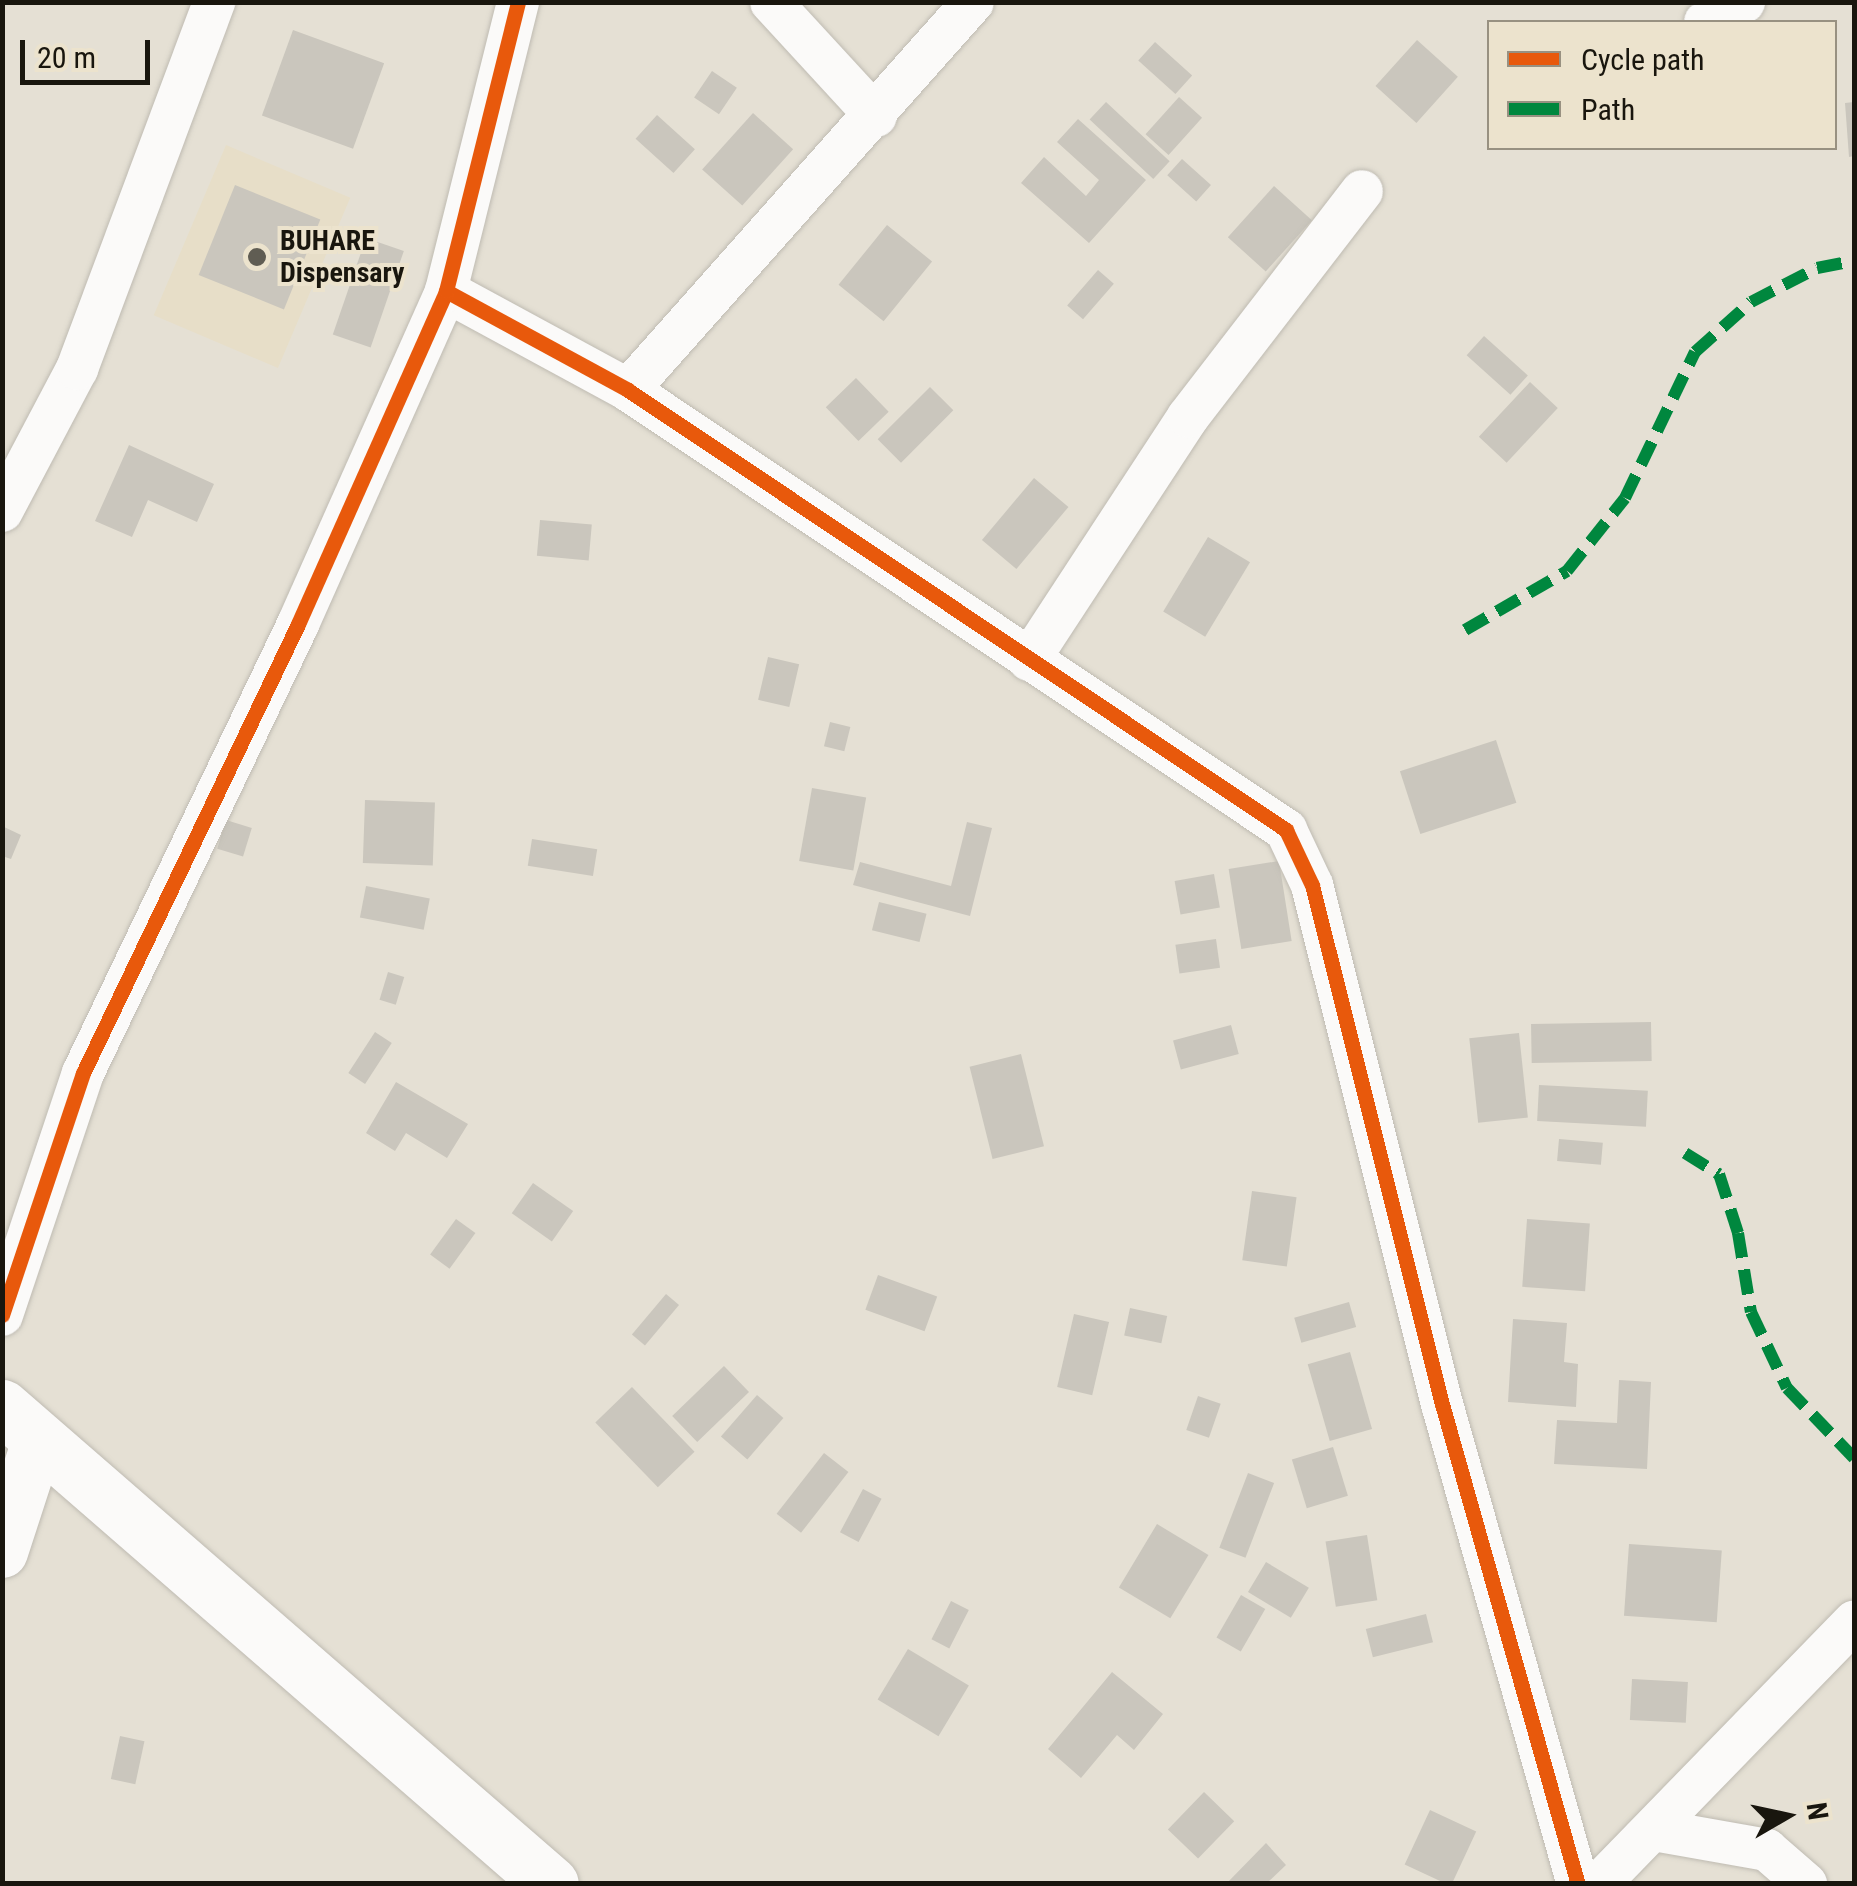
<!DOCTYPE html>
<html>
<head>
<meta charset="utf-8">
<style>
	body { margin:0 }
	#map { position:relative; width:1857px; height:1886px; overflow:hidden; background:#e5e0d4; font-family:"Roboto Condensed",sans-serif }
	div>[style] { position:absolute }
	.built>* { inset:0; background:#e7dec8; transform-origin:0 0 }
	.building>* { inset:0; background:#cac6bd; transform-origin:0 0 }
	.roads { filter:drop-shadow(0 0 2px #bfbbb2) drop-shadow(0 0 2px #bfbbb2) }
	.minor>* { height:42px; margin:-21px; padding:0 21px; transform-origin:21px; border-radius:21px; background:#fbfaf9 }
	.tertiary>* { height:52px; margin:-26px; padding:0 26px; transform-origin:26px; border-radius:26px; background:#fbfaf9 }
	.secondary>* { height:55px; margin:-27.5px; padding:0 27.5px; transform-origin:27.5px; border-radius:27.5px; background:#fbfaf9 }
	.quiet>* { height:12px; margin-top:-6px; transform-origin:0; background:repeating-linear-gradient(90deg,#00873e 0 25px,transparent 0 37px) }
	.cycleway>* { height:15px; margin:-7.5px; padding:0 7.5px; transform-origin:7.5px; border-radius:7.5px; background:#e8590c }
	.dots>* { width:28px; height:28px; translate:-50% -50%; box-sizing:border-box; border:5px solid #ece3cd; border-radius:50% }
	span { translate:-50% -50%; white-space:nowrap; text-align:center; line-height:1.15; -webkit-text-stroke:8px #ece3cd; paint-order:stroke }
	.poi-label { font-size:28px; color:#19160e; font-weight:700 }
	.left { translate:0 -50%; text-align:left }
	.frame { position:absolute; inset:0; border:5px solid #19160e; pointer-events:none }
	.legend { position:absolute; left:1487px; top:20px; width:350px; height:130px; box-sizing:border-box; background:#ece3cd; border:2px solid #989181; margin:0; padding:12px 18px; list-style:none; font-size:30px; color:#19160e }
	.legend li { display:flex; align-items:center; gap:20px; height:50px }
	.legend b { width:50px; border:2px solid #989181 }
	.north { position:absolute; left:1737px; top:1766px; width:100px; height:100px; -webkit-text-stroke:8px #ece3cd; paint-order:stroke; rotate:81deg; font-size:28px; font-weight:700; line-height:40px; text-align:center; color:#19160e }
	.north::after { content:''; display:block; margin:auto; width:35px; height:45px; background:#19160e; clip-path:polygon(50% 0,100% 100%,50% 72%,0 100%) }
	.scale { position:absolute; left:20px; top:40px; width:130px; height:45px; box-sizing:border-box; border:5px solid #19160e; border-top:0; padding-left:12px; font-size:30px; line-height:35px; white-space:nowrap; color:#19160e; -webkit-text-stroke:8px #ece3cd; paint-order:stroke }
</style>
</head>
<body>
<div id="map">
	<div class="built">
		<i style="left:226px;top:145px;width:135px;height:185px;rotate:23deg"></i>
	</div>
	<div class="building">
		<i style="left:293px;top:30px;width:97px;height:91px;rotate:20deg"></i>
		<i style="left:1417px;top:40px;width:55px;height:62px;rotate:42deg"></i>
		<i style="left:1155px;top:42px;width:50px;height:25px;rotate:42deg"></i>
		<i style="left:712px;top:71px;width:30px;height:32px;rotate:34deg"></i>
		<i style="left:1179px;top:97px;width:31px;height:50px;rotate:42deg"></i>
		<i style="left:1106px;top:102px;width:87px;height:24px;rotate:43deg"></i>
		<i style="clip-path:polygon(1854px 102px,1854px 156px,1849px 157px,1845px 103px)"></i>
		<i style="left:753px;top:113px;width:54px;height:76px;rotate:42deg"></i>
		<i style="left:657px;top:115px;width:51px;height:32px;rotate:42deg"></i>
		<i style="clip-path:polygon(1078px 119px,1146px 180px,1089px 243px,1021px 183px,1044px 157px,1086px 196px,1099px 180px,1057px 142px)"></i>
		<i style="left:1182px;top:159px;width:39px;height:22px;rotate:42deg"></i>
		<i style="left:235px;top:185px;width:92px;height:97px;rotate:22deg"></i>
		<i style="left:1274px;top:186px;width:51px;height:69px;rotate:42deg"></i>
		<i style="left:887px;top:225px;width:58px;height:77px;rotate:39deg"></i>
		<i style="left:366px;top:238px;width:40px;height:102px;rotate:19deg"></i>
		<i style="left:1098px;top:270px;width:21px;height:47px;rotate:41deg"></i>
		<i style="left:1484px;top:336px;width:59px;height:26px;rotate:42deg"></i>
		<i style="left:856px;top:378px;width:47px;height:42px;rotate:46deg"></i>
		<i style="left:1530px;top:382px;width:38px;height:75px;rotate:43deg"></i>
		<i style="left:930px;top:387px;width:33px;height:74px;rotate:45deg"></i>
		<i style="clip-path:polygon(129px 445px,214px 484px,197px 522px,148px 500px,132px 537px,95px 521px)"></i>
		<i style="left:1034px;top:478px;width:45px;height:81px;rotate:40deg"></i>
		<i style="left:540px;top:520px;width:52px;height:36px;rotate:5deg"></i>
		<i style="left:1208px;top:537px;width:49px;height:87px;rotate:31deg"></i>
		<i style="left:768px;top:657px;width:32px;height:44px;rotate:13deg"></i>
		<i style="left:830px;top:722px;width:21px;height:25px;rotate:14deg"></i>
		<i style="left:1496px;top:740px;width:66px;height:101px;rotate:72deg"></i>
		<i style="left:812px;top:788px;width:55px;height:74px;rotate:10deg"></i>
		<i style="left:365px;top:800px;width:70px;height:63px;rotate:2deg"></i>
		<i style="left:226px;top:820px;width:27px;height:30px;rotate:17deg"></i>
		<i style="clip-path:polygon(967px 822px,992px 828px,970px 916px,853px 885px,860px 862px,951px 886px)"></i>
		<i style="clip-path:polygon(2px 826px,21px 835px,11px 859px,2px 856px)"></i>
		<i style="left:532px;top:839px;width:66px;height:27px;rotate:9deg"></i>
		<i style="left:1279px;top:861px;width:81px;height:51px;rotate:81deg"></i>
		<i style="left:1214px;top:874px;width:34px;height:40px;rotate:80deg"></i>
		<i style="left:366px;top:886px;width:65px;height:32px;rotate:11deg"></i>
		<i style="left:879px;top:902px;width:49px;height:29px;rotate:14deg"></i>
		<i style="left:1216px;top:939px;width:29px;height:41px;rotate:82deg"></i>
		<i style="left:388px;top:972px;width:17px;height:29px;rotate:17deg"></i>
		<i style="left:1651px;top:1022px;width:39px;height:120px;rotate:89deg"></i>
		<i style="left:1231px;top:1025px;width:30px;height:60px;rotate:75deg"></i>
		<i style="left:375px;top:1032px;width:20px;height:49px;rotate:33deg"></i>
		<i style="left:1519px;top:1033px;width:85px;height:50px;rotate:84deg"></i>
		<i style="left:1021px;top:1054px;width:95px;height:53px;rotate:76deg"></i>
		<i style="clip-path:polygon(396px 1082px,468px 1124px,447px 1158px,406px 1133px,395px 1151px,366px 1133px)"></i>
		<i style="left:1539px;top:1085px;width:109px;height:36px;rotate:3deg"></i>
		<i style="left:1559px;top:1139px;width:44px;height:22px;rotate:5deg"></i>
		<i style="left:533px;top:1183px;width:49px;height:37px;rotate:35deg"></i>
		<i style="left:1252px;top:1191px;width:45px;height:70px;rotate:8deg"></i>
		<i style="left:456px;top:1219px;width:24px;height:44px;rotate:36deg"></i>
		<i style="left:1527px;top:1219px;width:63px;height:68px;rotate:4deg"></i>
		<i style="left:878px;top:1275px;width:63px;height:37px;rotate:20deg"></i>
		<i style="left:666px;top:1294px;width:17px;height:53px;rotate:40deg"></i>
		<i style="left:1349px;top:1302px;width:26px;height:57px;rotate:74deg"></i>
		<i style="left:1130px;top:1308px;width:38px;height:28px;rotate:12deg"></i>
		<i style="left:1074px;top:1314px;width:36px;height:75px;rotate:13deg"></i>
		<i style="clip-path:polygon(1513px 1319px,1567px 1323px,1564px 1362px,1578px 1364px,1576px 1407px,1508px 1402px)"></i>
		<i style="left:1350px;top:1352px;width:80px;height:44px;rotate:74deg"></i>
		<i style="left:724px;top:1366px;width:36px;height:72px;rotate:46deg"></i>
		<i style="clip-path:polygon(1619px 1380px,1651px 1382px,1647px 1469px,1554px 1464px,1557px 1420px,1617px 1423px)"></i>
		<i style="left:632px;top:1387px;width:90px;height:51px;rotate:46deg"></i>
		<i style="left:757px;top:1395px;width:35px;height:55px;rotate:41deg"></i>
		<i style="left:1198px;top:1396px;width:24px;height:36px;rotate:19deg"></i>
		<i style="left:1333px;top:1447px;width:51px;height:43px;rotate:73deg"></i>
		<i style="left:824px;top:1453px;width:31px;height:77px;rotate:38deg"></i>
		<i style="left:1248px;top:1473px;width:28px;height:80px;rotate:21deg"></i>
		<i style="left:863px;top:1489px;width:21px;height:49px;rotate:28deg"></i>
		<i style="left:1157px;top:1524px;width:60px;height:74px;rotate:31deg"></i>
		<i style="left:1367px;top:1535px;width:66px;height:42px;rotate:81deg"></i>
		<i style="left:1629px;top:1544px;width:93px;height:72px;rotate:4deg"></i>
		<i style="left:1266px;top:1562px;width:50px;height:35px;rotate:31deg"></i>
		<i style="left:1241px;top:1595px;width:28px;height:49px;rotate:30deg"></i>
		<i style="left:951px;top:1601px;width:20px;height:43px;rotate:27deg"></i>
		<i style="left:1426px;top:1614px;width:29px;height:62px;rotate:76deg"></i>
		<i style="left:908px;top:1649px;width:71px;height:59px;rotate:31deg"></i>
		<i style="clip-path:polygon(1112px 1672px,1163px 1714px,1134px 1750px,1117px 1735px,1081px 1778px,1048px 1749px)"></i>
		<i style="left:1632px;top:1679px;width:56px;height:41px;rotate:3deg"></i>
		<i style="left:120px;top:1736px;width:25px;height:44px;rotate:12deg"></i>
		<i style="left:1204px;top:1792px;width:42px;height:52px;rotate:44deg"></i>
		<i style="left:1430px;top:1810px;width:51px;height:60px;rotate:25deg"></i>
		<i style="clip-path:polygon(1266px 1843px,1286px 1865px,1266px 1884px,1226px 1884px)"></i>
	</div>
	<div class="roads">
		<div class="minor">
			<i style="left:771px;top:2px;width:155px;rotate:47.4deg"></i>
			<i style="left:1705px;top:22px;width:44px;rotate:-27.1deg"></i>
			<i style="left:446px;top:291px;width:207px;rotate:28.5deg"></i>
			<i style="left:628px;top:390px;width:792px;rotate:33.77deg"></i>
			<i style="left:1286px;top:830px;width:61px;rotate:64.7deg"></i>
			<i style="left:1312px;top:885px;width:535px;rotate:75.94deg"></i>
			<i style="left:1442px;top:1404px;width:499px;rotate:74.2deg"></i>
			<i style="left:628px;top:390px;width:519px;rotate:-48.36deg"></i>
			<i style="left:2px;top:511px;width:161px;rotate:-62.2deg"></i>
			<i style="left:77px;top:369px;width:392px;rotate:-69.5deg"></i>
			<i style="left:1029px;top:660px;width:290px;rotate:-56.8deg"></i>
			<i style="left:1188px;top:417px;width:285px;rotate:-52.4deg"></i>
			<i style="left:2px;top:1315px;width:255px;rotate:-71.5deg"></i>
			<i style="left:83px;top:1073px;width:498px;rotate:-64.4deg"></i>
			<i style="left:298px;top:624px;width:364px;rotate:-66deg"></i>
			<i style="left:446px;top:291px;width:298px;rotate:-76deg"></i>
			<i style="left:1654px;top:1830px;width:115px;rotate:10deg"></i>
			<i style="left:1767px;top:1850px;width:52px;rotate:41.1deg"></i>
			<i style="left:1599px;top:1884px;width:366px;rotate:-45.8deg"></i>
		</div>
		<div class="tertiary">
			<i style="left:2px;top:1552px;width:117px;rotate:-72deg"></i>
		</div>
		<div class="secondary">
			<i style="left:2px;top:1407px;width:727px;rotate:40.99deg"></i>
		</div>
	</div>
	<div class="quiet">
		<i style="left:1465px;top:630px;width:118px;rotate:-30deg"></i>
		<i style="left:1567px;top:571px;width:93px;rotate:-51.5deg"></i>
		<i style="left:1625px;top:498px;width:162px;rotate:-64.4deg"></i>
		<i style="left:1695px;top:352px;width:75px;rotate:-41.8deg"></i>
		<i style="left:1751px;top:302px;width:74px;rotate:-27.3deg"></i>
		<i style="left:1817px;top:268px;width:38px;rotate:-11deg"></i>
		<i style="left:1685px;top:1153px;width:40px;rotate:32deg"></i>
		<i style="left:1719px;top:1174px;width:62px;rotate:72.1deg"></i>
		<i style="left:1738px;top:1233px;width:80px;rotate:80.7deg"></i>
		<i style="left:1751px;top:1312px;width:84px;rotate:64.7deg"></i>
		<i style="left:1787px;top:1388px;width:97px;rotate:46.3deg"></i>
	</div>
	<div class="cycleway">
		<i style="left:446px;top:291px;width:207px;rotate:28.5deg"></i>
		<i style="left:628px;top:390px;width:792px;rotate:33.77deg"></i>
		<i style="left:1286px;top:830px;width:61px;rotate:64.7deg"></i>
		<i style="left:1312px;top:885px;width:535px;rotate:75.94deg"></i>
		<i style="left:1442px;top:1404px;width:499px;rotate:74.2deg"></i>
		<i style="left:2px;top:1315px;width:255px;rotate:-71.5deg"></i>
		<i style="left:83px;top:1073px;width:498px;rotate:-64.4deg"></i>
		<i style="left:298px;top:624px;width:364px;rotate:-66deg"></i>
		<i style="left:446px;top:291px;width:298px;rotate:-76deg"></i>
	</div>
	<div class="dots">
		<i style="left:257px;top:257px;background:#605d53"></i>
	</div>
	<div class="poi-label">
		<span class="left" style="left:280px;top:257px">BUHARE<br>Dispensary</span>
	</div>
	<div class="frame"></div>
	<ul class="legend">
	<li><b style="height:12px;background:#e8590c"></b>Cycle path</li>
	<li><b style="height:12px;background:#00873e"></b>Path</li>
	</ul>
	<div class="north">N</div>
	<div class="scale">20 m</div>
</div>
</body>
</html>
